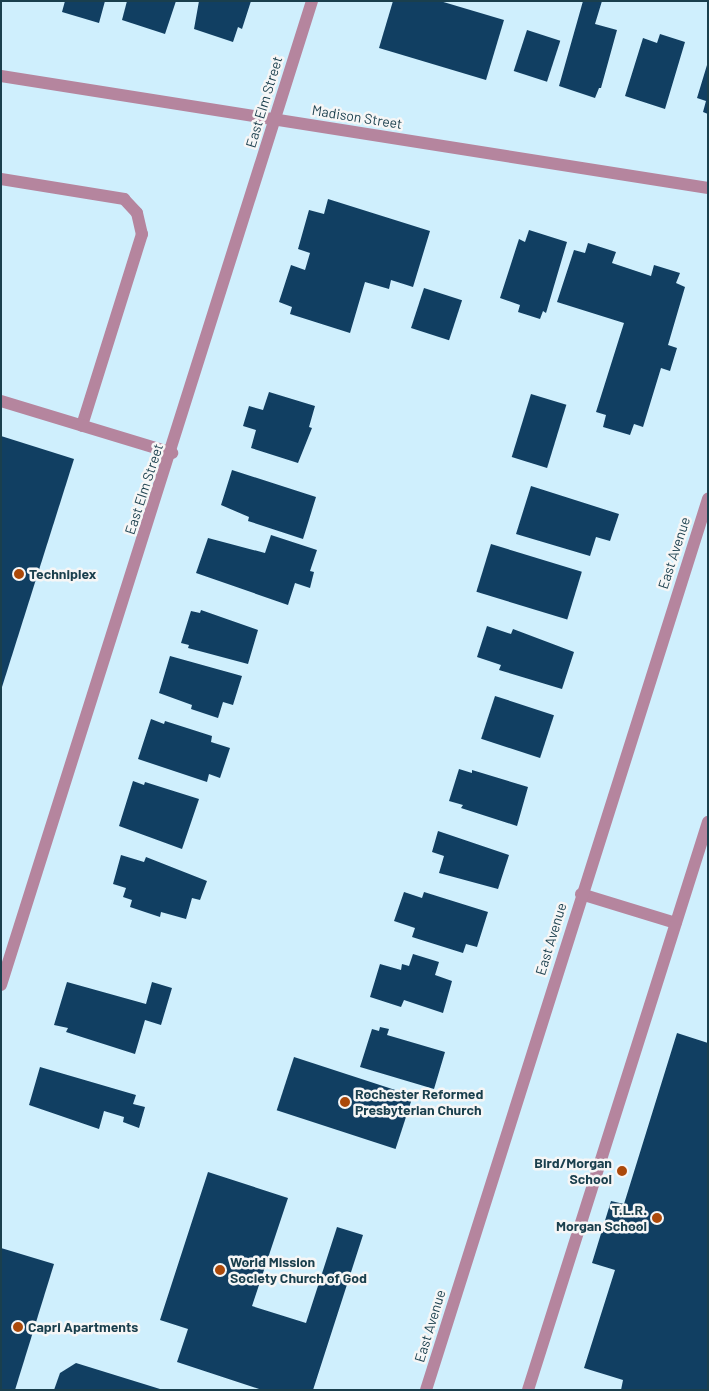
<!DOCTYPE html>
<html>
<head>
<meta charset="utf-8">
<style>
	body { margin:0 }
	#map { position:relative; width:709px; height:1391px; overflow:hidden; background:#cfeffd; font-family:Barlow,sans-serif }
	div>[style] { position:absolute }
	.building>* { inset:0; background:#113f62; transform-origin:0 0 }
	.minor>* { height:12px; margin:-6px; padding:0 6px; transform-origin:6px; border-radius:6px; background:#b5859e }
	.dots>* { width:14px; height:14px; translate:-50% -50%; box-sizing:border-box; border:2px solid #f6f6f6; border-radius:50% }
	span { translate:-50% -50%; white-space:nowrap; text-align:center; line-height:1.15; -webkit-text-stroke:5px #f6f6f6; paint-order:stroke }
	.street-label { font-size:14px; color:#1a3f4d }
	.poi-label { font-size:14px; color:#1a3f4d; font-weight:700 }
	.left { translate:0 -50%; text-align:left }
	.right { translate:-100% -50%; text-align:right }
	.frame { position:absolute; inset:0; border:2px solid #1a3f4d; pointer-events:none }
</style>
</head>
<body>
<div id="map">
	<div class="building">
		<i style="clip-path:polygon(65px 1px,105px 1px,99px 23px,62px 12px)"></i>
		<i style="clip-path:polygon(127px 1px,176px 1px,165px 34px,122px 20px)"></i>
		<i style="clip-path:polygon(199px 1px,251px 1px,242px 29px,238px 27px,233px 42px,194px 29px)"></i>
		<i style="clip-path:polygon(393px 1px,440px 1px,504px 20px,486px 80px,379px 48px)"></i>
		<i style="clip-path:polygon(583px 1px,602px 1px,595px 24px,617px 30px,601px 88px,599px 88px,595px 98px,559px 86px)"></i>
		<i style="left:527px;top:30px;width:35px;height:43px;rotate:18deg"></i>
		<i style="clip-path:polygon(660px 34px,685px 42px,665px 109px,625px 96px,643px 38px,657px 43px)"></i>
		<i style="clip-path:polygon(707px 65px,708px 65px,708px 114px,703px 112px,706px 101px,697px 98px)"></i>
		<i style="clip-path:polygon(328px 199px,430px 231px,413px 287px,391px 280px,389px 289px,365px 282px,350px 333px,290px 314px,292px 307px,279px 302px,291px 265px,305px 270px,310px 253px,298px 249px,309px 210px,324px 214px)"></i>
		<i style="clip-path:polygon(529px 230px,567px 242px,546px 313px,543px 311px,540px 319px,518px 312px,520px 305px,500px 298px,519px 239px,525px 242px)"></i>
		<i style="clip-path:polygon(588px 243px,616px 252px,612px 263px,651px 276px,654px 265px,680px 273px,676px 283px,685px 287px,668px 345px,677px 348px,670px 371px,661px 368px,643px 427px,634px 424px,630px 435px,603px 427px,606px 415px,596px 412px,624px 323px,557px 302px,574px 250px,585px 253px)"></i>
		<i style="left:424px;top:288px;width:40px;height:42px;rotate:18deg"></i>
		<i style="clip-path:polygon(269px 392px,315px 406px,309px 427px,312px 428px,298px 463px,251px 448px,256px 430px,243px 426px,249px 406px,263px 410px)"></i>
		<i style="left:531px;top:394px;width:37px;height:66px;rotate:17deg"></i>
		<i style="clip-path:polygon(1px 436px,74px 459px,2px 687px,1px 687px)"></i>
		<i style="clip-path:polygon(232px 470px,316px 497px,303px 539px,248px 521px,249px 517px,221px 505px)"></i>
		<i style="clip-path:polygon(531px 486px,619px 514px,610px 541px,596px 537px,590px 556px,516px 534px)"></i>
		<i style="clip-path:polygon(271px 535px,317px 550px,310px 571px,314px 572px,310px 588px,295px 583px,288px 605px,196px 573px,208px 538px,265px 553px)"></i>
		<i style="left:491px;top:544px;width:95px;height:50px;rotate:17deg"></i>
		<i style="clip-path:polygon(201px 610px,258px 630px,248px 664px,188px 648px,189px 645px,181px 643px,191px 611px,200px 613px)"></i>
		<i style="clip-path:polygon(487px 626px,511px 634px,513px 629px,574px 652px,562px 689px,499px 670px,501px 665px,477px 657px)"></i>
		<i style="clip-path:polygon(170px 656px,242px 676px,233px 705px,223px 702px,218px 718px,191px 709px,192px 705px,159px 693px)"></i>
		<i style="left:495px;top:696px;width:62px;height:45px;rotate:18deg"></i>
		<i style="clip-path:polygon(151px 719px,164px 724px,165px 721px,212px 736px,211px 742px,230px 748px,220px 778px,209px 774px,207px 782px,138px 759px)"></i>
		<i style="clip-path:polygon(459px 769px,472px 773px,472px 770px,528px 787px,517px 826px,461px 808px,463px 805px,449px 801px)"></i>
		<i style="clip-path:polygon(133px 781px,144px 785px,145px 782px,199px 799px,182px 849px,119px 826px)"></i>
		<i style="clip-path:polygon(438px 831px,509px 855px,498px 889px,439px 873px,444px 856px,432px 852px)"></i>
		<i style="clip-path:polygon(121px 855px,144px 862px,146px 857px,207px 881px,200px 900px,192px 898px,186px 919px,161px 912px,160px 917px,130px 907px,132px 900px,123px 897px,126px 888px,113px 884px)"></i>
		<i style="clip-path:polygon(404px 892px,422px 898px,424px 892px,488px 912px,477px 947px,466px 944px,463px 953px,412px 937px,415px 928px,394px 921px)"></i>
		<i style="clip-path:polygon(413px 954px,439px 962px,435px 975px,452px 981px,443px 1013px,404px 1000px,401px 1007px,370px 997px,380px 964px,401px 970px,402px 964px,409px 966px)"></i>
		<i style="clip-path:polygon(67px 982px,146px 1004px,152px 982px,172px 988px,161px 1025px,145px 1020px,135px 1054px,66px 1032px,68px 1028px,54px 1025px)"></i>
		<i style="clip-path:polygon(380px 1027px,389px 1029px,387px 1035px,445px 1052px,434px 1089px,360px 1067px,372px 1029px,379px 1031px)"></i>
		<i style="clip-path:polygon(677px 1033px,708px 1043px,708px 1390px,621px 1390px,623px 1380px,584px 1368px,615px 1270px,592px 1263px,611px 1201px,624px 1204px)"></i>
		<i style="left:294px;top:1057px;width:125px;height:56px;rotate:18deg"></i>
		<i style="clip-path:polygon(40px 1067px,136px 1095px,133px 1104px,145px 1107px,139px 1128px,123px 1122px,124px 1117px,104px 1111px,99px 1129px,29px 1105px)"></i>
		<i style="clip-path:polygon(208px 1172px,288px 1198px,252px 1306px,306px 1323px,337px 1227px,363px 1235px,313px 1390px,262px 1390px,177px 1362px,188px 1329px,160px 1320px)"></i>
		<i style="clip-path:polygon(1px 1248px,54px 1264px,15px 1390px,1px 1390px)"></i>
		<i style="clip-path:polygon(76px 1363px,160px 1389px,160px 1390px,54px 1390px,60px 1373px)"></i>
	</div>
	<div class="minor">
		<i style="left:1px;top:76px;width:716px;rotate:9deg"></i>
		<i style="left:1px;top:179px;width:125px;rotate:9.2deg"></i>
		<i style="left:124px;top:199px;width:19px;rotate:47deg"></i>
		<i style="left:137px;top:213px;width:22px;rotate:77deg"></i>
		<i style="left:142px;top:234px;width:201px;rotate:107.4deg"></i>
		<i style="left:1px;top:401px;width:179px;rotate:16.9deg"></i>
		<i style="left:581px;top:894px;width:99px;rotate:17deg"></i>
		<i style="left:1px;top:985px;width:1032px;rotate:-72.46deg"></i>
		<i style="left:426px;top:1390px;width:935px;rotate:-72.44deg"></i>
		<i style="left:528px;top:1390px;width:596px;rotate:-72.42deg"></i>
	</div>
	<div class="dots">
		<i style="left:19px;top:574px;background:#ab490a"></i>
		<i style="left:345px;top:1102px;background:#ab490a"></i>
		<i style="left:622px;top:1171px;background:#ab490a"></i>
		<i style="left:657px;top:1218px;background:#ab490a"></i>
		<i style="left:220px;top:1270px;background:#ab490a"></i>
		<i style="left:18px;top:1327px;background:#ab490a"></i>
	</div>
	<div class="street-label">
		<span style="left:264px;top:102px;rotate:-73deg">East Elm Street</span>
		<span style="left:357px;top:117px;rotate:9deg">Madison Street</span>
		<span style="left:144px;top:489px;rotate:-72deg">East Elm Street</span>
		<span style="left:674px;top:553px;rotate:-72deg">East Avenue</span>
		<span style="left:551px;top:939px;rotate:-73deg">East Avenue</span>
		<span style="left:430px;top:1326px;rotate:-73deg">East Avenue</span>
	</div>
	<div class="poi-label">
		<span class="left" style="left:29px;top:574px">Techniplex</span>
		<span class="left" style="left:355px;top:1102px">Rochester Reformed<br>Presbyterian Church</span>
		<span class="right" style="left:612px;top:1171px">Bird/Morgan<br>School</span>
		<span class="right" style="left:647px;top:1218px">T.L.R.<br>Morgan School</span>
		<span class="left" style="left:230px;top:1270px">World Mission<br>Society Church of God</span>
		<span class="left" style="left:28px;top:1327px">Capri Apartments</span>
	</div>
	<div class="frame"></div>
</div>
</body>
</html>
